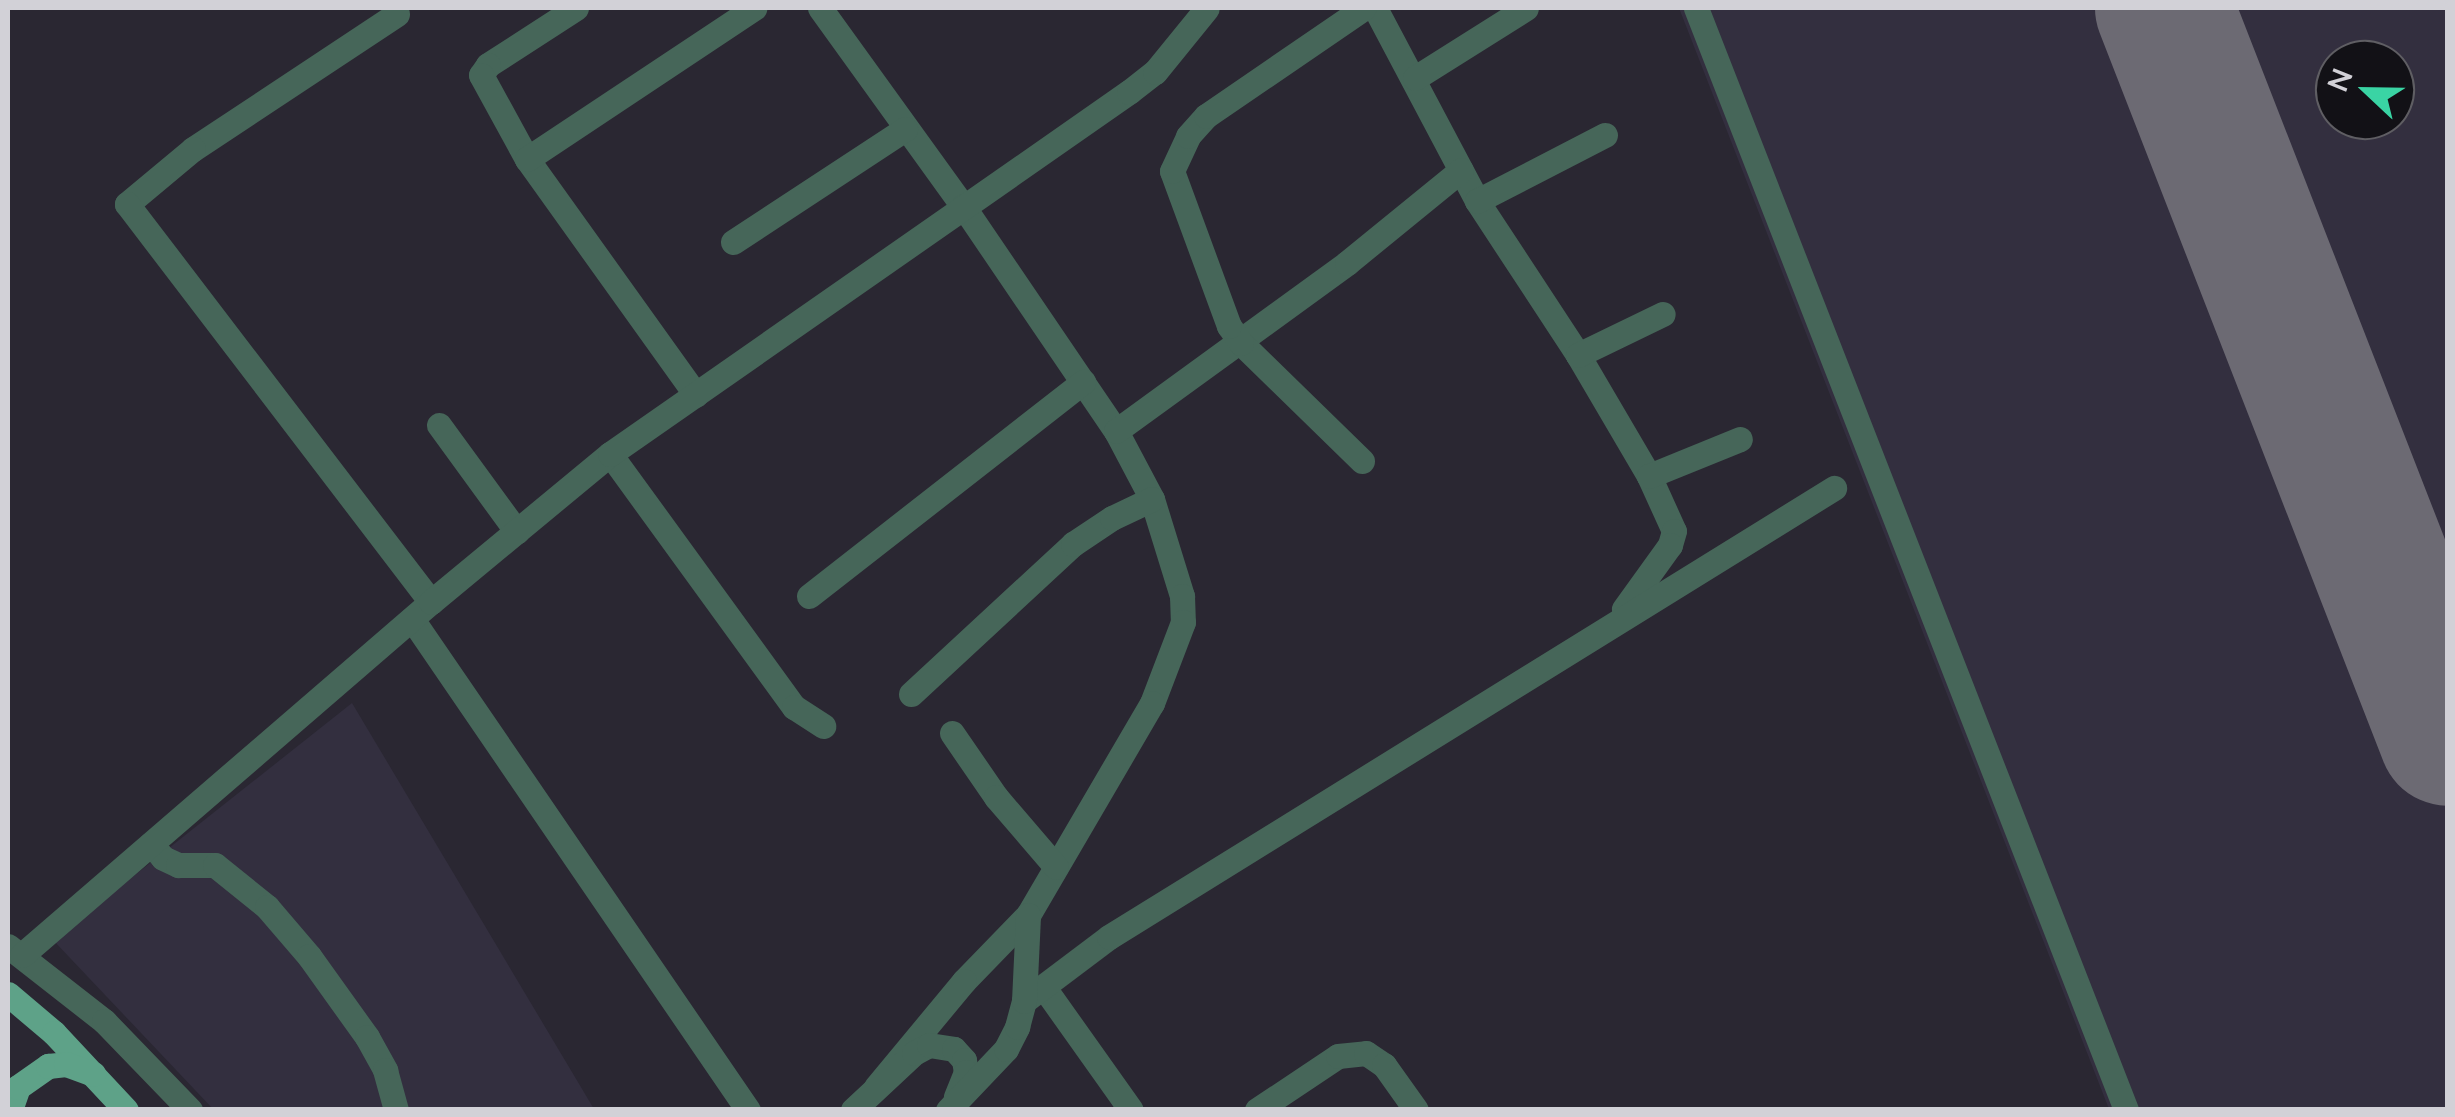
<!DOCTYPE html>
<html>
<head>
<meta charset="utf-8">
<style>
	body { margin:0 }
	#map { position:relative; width:2455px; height:1117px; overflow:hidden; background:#2a2732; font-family:Lato,sans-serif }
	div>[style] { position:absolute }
	.built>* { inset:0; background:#332f3f }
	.runway>* { height:138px; margin:-69px; padding:0 69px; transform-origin:69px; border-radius:69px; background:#6c6a73 }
	.minor>* { height:25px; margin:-12.5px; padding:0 12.5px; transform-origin:12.5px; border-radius:12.5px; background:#466659 }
	.major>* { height:25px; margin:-12.5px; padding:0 12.5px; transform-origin:12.5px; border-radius:12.5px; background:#5ea288 }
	span { translate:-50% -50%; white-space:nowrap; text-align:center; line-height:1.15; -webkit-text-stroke:8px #121116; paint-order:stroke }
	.frame { position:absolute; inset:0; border:10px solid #d2d1d7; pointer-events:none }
	.north { position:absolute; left:2315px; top:40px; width:100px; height:100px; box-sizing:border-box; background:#121116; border:2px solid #5f5e63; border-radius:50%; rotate:292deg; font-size:28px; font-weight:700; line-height:40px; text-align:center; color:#d2d1d7 }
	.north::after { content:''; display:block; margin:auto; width:35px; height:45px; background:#3ad4a4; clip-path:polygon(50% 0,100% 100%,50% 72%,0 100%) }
</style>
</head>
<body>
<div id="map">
	<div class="built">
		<i style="clip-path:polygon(evenodd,1679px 8px,2447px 8px,2447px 1109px,2109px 1109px,1679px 8px,2335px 60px,2395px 60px,2395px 120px,2335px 120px,2335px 60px)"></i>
		<i style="clip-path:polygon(352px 703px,594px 1109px,213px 1109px,53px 940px)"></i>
	</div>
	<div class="runway">
		<i style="left:2164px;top:8px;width:782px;rotate:68.72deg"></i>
	</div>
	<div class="minor">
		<i style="left:576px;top:8px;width:105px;rotate:147.1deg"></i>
		<i style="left:488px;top:65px;width:12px;rotate:125deg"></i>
		<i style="left:481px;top:75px;width:96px;rotate:61.3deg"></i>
		<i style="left:527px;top:159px;width:290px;rotate:54.4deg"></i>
		<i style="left:820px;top:8px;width:244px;rotate:54.2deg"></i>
		<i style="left:963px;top:206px;width:272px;rotate:55.8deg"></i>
		<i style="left:1116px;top:431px;width:77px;rotate:62.1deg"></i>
		<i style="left:1152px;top:499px;width:102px;rotate:72.8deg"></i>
		<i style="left:1182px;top:596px;width:26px;rotate:88deg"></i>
		<i style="left:1183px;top:622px;width:87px;rotate:110.9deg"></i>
		<i style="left:1152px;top:703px;width:246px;rotate:120.3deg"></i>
		<i style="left:1028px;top:915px;width:92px;rotate:134.1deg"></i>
		<i style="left:964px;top:981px;width:138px;rotate:129.7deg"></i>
		<i style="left:1375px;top:8px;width:218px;rotate:62.1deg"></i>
		<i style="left:1477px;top:201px;width:184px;rotate:56.7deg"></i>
		<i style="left:1578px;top:355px;width:140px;rotate:59.6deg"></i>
		<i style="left:1649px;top:476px;width:60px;rotate:65.6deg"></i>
		<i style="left:1674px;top:531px;width:15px;rotate:106deg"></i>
		<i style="left:1670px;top:545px;width:79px;rotate:125.7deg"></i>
		<i style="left:1696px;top:8px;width:1183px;rotate:68.68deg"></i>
		<i style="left:397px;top:14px;width:245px;rotate:146.5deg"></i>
		<i style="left:193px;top:149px;width:86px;rotate:140.2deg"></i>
		<i style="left:127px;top:204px;width:501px;rotate:52.63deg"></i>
		<i style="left:1415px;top:78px;width:131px;rotate:-32.2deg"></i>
		<i style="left:527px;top:159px;width:273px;rotate:-33.6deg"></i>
		<i style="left:1477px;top:201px;width:144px;rotate:-27.3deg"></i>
		<i style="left:733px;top:242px;width:206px;rotate:-33.3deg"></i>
		<i style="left:1578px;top:355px;width:94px;rotate:-25.8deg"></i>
		<i style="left:439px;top:425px;width:132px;rotate:53.9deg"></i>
		<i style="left:1116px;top:431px;width:286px;rotate:-36deg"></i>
		<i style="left:1347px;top:263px;width:147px;rotate:-39.2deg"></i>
		<i style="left:610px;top:454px;width:313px;rotate:54deg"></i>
		<i style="left:794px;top:707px;width:35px;rotate:33deg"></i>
		<i style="left:1362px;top:461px;width:169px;rotate:-135.7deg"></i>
		<i style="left:1241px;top:343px;width:21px;rotate:-125deg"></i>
		<i style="left:1229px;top:326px;width:165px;rotate:-110.2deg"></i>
		<i style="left:1172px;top:171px;width:38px;rotate:-65deg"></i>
		<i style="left:1188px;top:136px;width:27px;rotate:-48deg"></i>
		<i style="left:1206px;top:116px;width:191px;rotate:-34.4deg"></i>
		<i style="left:1649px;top:476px;width:98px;rotate:-22.1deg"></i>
		<i style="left:809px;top:596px;width:348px;rotate:-38deg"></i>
		<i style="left:412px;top:619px;width:595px;rotate:55.62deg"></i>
		<i style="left:911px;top:694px;width:221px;rotate:-42.8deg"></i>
		<i style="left:1073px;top:544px;width:47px;rotate:-33.7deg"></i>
		<i style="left:1112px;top:518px;width:44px;rotate:-25.4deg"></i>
		<i style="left:952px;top:733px;width:78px;rotate:55.5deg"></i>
		<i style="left:996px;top:797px;width:92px;rotate:49.4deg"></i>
		<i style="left:151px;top:844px;width:18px;rotate:49deg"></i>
		<i style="left:163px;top:858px;width:17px;rotate:25deg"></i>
		<i style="left:178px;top:865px;width:37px"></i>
		<i style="left:215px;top:865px;width:67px;rotate:38.9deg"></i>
		<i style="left:267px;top:907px;width:65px;rotate:49.4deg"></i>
		<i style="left:309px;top:956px;width:100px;rotate:54.4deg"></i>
		<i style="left:367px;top:1037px;width:38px;rotate:61deg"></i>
		<i style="left:385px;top:1070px;width:41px;rotate:74.6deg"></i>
		<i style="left:8px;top:946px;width:122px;rotate:38deg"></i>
		<i style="left:104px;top:1021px;width:124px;rotate:46deg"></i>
		<i style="left:22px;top:955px;width:540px;rotate:-40.8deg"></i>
		<i style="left:431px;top:602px;width:232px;rotate:-39.6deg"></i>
		<i style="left:610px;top:454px;width:633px;rotate:-34.9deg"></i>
		<i style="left:1129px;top:92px;width:33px;rotate:-38deg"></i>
		<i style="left:1155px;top:72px;width:82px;rotate:-50.9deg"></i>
		<i style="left:1045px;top:989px;width:148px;rotate:54.6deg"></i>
		<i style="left:1024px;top:1001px;width:106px;rotate:-37deg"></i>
		<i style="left:1109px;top:937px;width:853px;rotate:-31.77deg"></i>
		<i style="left:853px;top:1110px;width:83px;rotate:-43.1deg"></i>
		<i style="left:914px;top:1053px;width:17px;rotate:-28deg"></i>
		<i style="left:929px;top:1045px;width:25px;rotate:9deg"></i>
		<i style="left:954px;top:1049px;width:15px;rotate:48deg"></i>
		<i style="left:964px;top:1060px;width:12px;rotate:81deg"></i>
		<i style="left:966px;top:1072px;width:27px;rotate:112deg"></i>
		<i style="left:948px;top:1110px;width:84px;rotate:-46.4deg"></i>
		<i style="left:1006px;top:1049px;width:25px;rotate:-63deg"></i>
		<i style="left:1017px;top:1027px;width:27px;rotate:-75deg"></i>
		<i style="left:1024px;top:1001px;width:86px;rotate:-87.3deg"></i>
		<i style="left:1257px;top:1110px;width:97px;rotate:-33.7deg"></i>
		<i style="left:1338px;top:1056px;width:28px;rotate:-6deg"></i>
		<i style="left:1366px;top:1053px;width:22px;rotate:34deg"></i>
		<i style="left:1384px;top:1065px;width:55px;rotate:54.6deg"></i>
	</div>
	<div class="major">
		<i style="left:8px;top:994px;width:60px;rotate:40.3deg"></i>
		<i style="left:54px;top:1033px;width:105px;rotate:46.9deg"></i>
		<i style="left:10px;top:1110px;width:24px;rotate:-71deg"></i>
		<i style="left:18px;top:1087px;width:37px;rotate:-35deg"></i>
		<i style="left:48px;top:1066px;width:18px;rotate:-6deg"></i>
		<i style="left:66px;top:1064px;width:29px;rotate:20deg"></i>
	</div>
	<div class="frame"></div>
	<div class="north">N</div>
</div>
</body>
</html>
